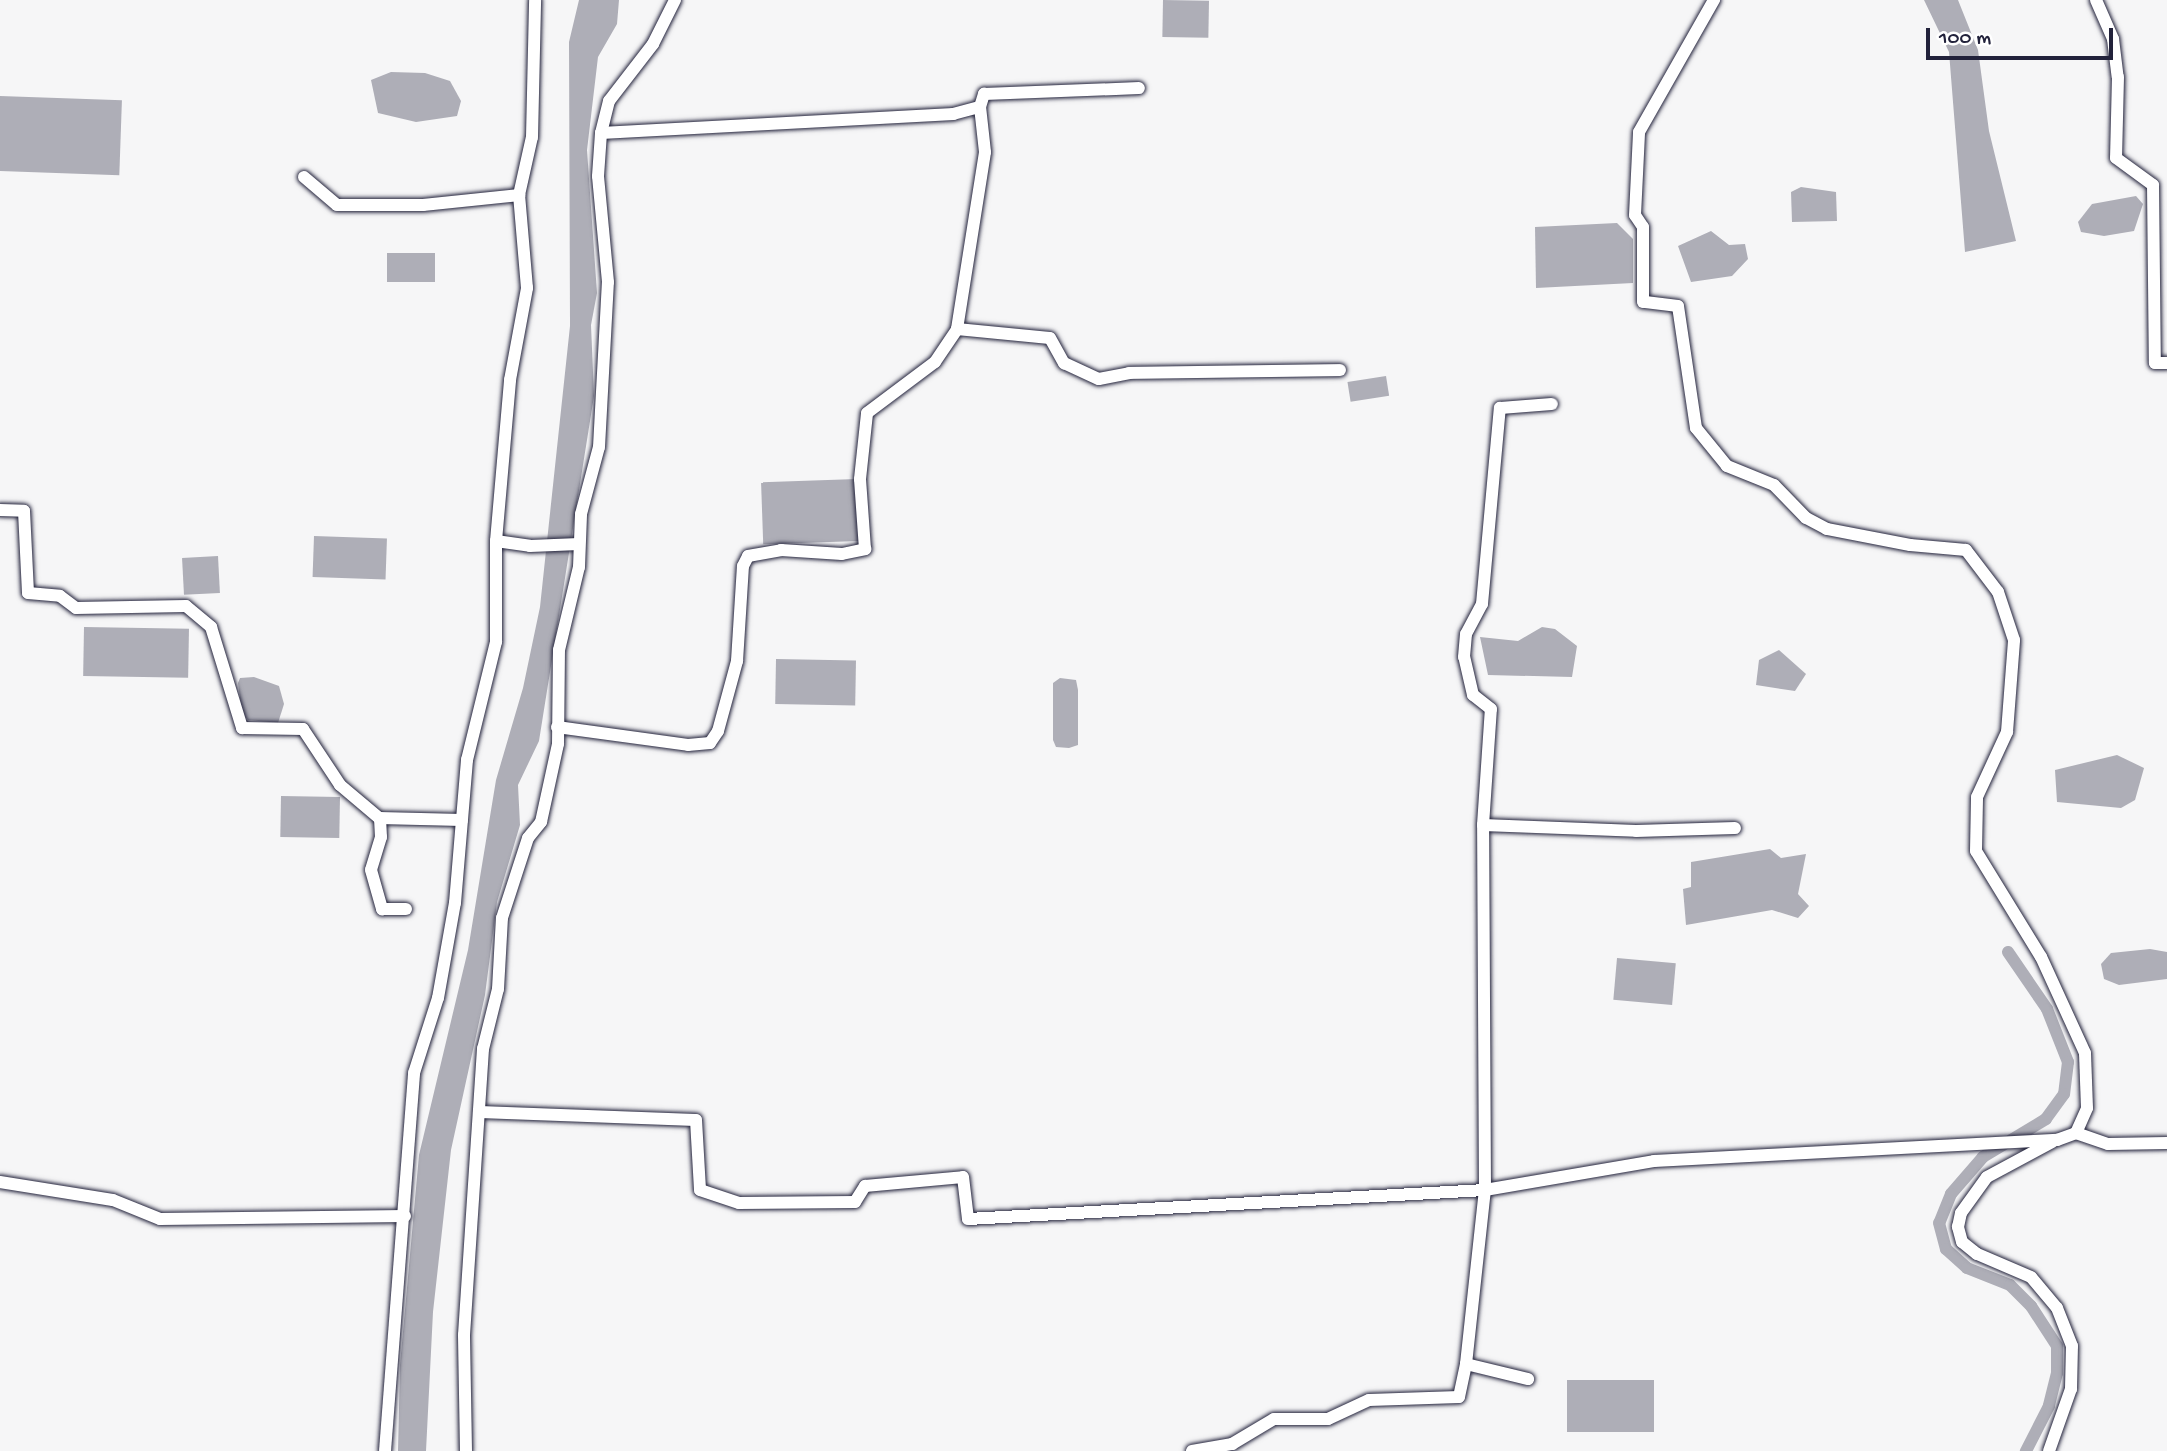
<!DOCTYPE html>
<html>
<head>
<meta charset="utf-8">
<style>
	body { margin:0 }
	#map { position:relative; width:2167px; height:1451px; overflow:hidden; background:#f6f6f7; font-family:"Gochi Hand",sans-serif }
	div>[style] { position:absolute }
	.water>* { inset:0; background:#aeaeb7; transform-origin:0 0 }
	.canal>* { height:12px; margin:-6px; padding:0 6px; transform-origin:6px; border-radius:6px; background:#aeaeb7 }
	.roads { filter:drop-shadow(0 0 2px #22223b) drop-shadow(0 0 2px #22223b) }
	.minor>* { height:12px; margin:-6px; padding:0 6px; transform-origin:6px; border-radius:6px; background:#fff }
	span { translate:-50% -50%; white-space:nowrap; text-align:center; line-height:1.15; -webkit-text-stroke:7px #fff; paint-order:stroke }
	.scale { position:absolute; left:1926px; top:28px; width:187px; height:32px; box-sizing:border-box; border:4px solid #22223b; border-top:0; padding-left:9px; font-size:21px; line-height:24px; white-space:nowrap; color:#22223b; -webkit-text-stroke:5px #fff; paint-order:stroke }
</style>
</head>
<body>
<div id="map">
	<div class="water">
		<i style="clip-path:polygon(579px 0,619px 0,617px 24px,598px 57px,587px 150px,597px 293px,591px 325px,594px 396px,539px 741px,518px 785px,520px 825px,497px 902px,485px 995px,451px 1150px,433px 1312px,426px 1451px,398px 1451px,400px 1365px,419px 1155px,468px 950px,496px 780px,523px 688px,540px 607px,570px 326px,569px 42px)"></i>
		<i style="left:1163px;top:0;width:46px;height:37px;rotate:1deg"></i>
		<i style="clip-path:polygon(1924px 0,1958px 0,1978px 50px,1989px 131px,2016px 241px,1965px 252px,1949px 52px)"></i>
		<i style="clip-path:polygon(391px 72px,425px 73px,450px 81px,461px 101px,457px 116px,416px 122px,378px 113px,371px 80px)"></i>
		<i style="left:0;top:96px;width:122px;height:75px;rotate:2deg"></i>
		<i style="clip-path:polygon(1801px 187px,1836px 192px,1837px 221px,1792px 222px,1791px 192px)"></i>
		<i style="clip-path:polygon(2136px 196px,2143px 204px,2134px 231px,2104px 236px,2081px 232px,2078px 222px,2092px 204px)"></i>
		<i style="clip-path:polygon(1617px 223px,1633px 239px,1633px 283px,1536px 288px,1535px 227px)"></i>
		<i style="clip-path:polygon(1711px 231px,1729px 245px,1745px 244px,1748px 259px,1732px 276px,1691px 282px,1678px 246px)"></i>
		<i style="left:387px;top:253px;width:48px;height:29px"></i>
		<i style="left:1386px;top:376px;width:20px;height:39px;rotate:81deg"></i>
		<i style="left:857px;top:479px;width:62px;height:96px;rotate:88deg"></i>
		<i style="left:314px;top:536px;width:73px;height:41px;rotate:2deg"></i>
		<i style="left:218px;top:556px;width:37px;height:36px;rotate:87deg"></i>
		<i style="left:84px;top:627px;width:105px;height:49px;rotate:1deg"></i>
		<i style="clip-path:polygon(1542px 627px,1555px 629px,1577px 646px,1572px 677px,1488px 675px,1480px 637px,1518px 641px)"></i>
		<i style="clip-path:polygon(1779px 650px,1806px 674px,1795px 691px,1756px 685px,1759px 660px)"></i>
		<i style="left:776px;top:659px;width:80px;height:45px;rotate:1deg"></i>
		<i style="clip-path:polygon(254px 677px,279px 686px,284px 704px,278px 723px,248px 720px,242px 714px,238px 683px,240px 678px)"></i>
		<i style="clip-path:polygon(1060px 678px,1076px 680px,1078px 690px,1078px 745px,1069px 748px,1056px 747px,1053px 740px,1053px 683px)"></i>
		<i style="clip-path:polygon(2117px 755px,2144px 768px,2135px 800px,2121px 808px,2057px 802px,2055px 770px)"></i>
		<i style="left:281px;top:796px;width:59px;height:41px;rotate:1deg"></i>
		<i style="clip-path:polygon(1770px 849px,1781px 858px,1806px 854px,1798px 894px,1809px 906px,1798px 918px,1772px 910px,1686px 925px,1683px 889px,1691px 887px,1691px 862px)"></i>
		<i style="clip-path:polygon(2150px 949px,2167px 952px,2167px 979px,2119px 985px,2104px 979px,2101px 964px,2111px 953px)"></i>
		<i style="left:1617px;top:958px;width:59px;height:42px;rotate:5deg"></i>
		<i style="left:1654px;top:1380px;width:52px;height:87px;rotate:90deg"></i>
	</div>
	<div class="canal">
		<i style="left:2008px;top:952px;width:69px;rotate:55.6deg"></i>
		<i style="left:2047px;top:1009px;width:57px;rotate:68.4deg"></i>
		<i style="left:2068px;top:1062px;width:32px;rotate:97deg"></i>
		<i style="left:2064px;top:1094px;width:31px;rotate:126deg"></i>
		<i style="left:2046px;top:1119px;width:74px;rotate:148.9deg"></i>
		<i style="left:1983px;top:1157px;width:49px;rotate:130.9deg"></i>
		<i style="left:1951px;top:1194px;width:31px;rotate:112deg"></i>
		<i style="left:1939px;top:1223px;width:27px;rotate:75deg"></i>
		<i style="left:1946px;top:1249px;width:28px;rotate:42deg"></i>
		<i style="left:1967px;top:1268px;width:46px;rotate:21.6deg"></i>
		<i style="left:2010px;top:1285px;width:30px;rotate:45deg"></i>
		<i style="left:2031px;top:1306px;width:48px;rotate:57deg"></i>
		<i style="left:2057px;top:1346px;width:27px;rotate:90deg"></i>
		<i style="left:2057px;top:1373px;width:34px;rotate:104deg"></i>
		<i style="left:2049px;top:1406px;width:51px;rotate:117.1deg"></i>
	</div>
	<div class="roads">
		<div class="minor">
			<i style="left:2096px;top:0;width:43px;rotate:66.4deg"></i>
			<i style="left:2113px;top:39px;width:38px;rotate:83deg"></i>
			<i style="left:2118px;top:77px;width:81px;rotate:91.4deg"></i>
			<i style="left:2116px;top:158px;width:46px;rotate:36.1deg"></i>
			<i style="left:2153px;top:185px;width:178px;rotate:89.4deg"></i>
			<i style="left:2155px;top:363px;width:12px"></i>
			<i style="left:601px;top:133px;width:353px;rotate:-3.1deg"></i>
			<i style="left:953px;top:114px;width:28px;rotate:-15deg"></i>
			<i style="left:980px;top:107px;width:14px;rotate:-73deg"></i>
			<i style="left:984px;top:94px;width:155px;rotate:-2.2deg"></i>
			<i style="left:304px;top:177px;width:43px;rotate:40.3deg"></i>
			<i style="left:337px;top:205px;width:86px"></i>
			<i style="left:423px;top:205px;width:97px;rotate:-5.9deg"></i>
			<i style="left:957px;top:329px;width:93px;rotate:5.5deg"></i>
			<i style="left:1050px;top:338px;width:29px;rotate:61deg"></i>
			<i style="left:1064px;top:363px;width:38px;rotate:25deg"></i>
			<i style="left:1099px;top:379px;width:31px;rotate:-11deg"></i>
			<i style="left:1129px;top:373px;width:211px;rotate:-0.8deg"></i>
			<i style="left:0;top:510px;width:24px;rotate:2deg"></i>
			<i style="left:24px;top:511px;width:82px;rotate:87.2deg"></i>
			<i style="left:28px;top:593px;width:32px;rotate:5deg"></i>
			<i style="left:60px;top:596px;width:20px;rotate:37deg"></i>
			<i style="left:76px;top:608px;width:110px;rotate:-1deg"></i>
			<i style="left:186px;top:606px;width:33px;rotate:40deg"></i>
			<i style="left:211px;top:627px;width:106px;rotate:72.9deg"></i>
			<i style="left:242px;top:728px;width:61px;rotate:0.9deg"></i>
			<i style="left:303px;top:729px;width:67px;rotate:56.5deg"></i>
			<i style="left:340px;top:785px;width:51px;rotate:40.2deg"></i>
			<i style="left:379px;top:818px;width:83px;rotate:1.4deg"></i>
			<i style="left:496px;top:541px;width:34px;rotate:8deg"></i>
			<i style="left:530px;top:546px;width:49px;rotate:-2.3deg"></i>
			<i style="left:557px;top:727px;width:132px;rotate:7.8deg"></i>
			<i style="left:688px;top:745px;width:22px;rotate:-5deg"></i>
			<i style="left:710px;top:743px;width:14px;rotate:-56deg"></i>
			<i style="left:718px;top:731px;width:73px;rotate:-74.8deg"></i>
			<i style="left:737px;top:661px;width:95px;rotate:-86.4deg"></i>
			<i style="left:743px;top:566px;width:11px;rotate:-63deg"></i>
			<i style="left:748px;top:556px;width:34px;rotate:-10deg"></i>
			<i style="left:781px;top:550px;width:61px;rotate:3.8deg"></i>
			<i style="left:842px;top:554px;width:24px;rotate:-12deg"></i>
			<i style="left:865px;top:549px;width:70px;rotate:-94.1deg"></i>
			<i style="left:860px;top:479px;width:66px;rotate:-83.9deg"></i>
			<i style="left:867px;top:413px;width:85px;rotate:-36.9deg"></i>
			<i style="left:935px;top:362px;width:40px;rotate:-56deg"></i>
			<i style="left:957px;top:329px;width:179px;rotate:-81deg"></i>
			<i style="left:985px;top:152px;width:45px;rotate:-96.3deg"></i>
			<i style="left:380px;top:818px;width:19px;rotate:87deg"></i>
			<i style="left:381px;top:837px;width:34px;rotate:107deg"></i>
			<i style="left:371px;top:870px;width:41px;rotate:74.2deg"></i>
			<i style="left:382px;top:909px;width:24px"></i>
			<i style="left:1483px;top:825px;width:153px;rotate:2.2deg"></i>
			<i style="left:1636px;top:831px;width:99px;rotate:-1.7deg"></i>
			<i style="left:479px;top:1112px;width:217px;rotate:2.1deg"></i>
			<i style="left:696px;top:1120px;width:70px;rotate:86.7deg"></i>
			<i style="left:700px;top:1190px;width:41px;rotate:18.4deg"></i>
			<i style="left:739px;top:1203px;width:116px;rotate:-0.5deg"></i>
			<i style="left:855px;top:1202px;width:19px;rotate:-58deg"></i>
			<i style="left:865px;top:1186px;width:98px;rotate:-5.2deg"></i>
			<i style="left:963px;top:1177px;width:42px;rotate:83.2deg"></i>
			<i style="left:968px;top:1219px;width:518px;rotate:-3.21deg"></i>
			<i style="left:1485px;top:1190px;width:365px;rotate:-90.3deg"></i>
			<i style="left:1483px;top:825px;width:116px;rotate:-86.1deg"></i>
			<i style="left:1491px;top:709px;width:23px;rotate:-142deg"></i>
			<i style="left:1473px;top:695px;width:39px;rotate:-103deg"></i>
			<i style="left:1464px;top:657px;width:23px;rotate:-85deg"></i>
			<i style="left:1466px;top:634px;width:34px;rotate:-62deg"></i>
			<i style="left:1482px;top:604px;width:197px;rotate:-84.8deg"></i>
			<i style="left:1500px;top:408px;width:52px;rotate:-4.4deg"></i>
			<i style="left:2076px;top:1133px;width:34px;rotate:19deg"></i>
			<i style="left:2108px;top:1144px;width:59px;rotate:-1deg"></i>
			<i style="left:0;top:1182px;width:114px;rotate:9.1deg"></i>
			<i style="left:113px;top:1200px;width:51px;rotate:22deg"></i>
			<i style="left:160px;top:1219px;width:245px;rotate:-0.7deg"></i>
			<i style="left:1466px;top:1364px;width:175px;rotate:-83.8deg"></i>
			<i style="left:1485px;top:1190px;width:171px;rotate:-9.7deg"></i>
			<i style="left:1654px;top:1161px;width:404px;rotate:-3deg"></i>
			<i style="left:2057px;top:1140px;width:20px;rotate:-20deg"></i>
			<i style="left:2076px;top:1133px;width:27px;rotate:-66deg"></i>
			<i style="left:2087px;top:1108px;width:55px;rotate:-92.1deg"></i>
			<i style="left:2085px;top:1053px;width:106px;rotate:-114.6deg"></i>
			<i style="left:2041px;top:957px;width:124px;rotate:-121.5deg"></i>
			<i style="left:1976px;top:851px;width:54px;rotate:-88.9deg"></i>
			<i style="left:1977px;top:797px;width:72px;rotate:-65.2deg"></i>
			<i style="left:2007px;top:732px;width:92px;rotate:-85.6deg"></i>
			<i style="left:2014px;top:640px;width:51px;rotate:-108.4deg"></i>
			<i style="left:1998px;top:592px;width:53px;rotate:-127.3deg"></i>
			<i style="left:1966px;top:550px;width:56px;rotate:-174.9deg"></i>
			<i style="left:1910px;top:545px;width:85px;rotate:-169.1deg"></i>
			<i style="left:1827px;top:529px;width:24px;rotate:-152deg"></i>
			<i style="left:1806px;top:518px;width:46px;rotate:-134.1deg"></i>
			<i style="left:1774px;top:485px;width:51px;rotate:-158deg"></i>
			<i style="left:1727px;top:466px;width:49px;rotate:-129.2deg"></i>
			<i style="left:1696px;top:428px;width:123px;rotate:-98.4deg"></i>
			<i style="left:1678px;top:306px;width:35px;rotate:-173deg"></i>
			<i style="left:1643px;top:302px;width:75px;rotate:-90deg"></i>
			<i style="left:1643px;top:227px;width:14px;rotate:-124deg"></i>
			<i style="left:1635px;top:215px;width:83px;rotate:-87.2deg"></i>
			<i style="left:1639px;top:132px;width:152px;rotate:-60.4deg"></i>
			<i style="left:385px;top:1451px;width:379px;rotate:-85.6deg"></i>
			<i style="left:414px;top:1073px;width:79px;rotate:-72.3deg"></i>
			<i style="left:438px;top:998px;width:97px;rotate:-79.9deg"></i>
			<i style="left:455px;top:903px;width:144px;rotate:-85.2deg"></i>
			<i style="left:467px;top:760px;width:122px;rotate:-76.2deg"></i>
			<i style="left:496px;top:642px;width:101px;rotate:-90deg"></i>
			<i style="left:496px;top:541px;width:162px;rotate:-85deg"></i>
			<i style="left:510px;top:380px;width:94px;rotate:-79.5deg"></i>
			<i style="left:527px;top:288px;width:93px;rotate:-94.9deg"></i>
			<i style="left:519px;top:195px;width:59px;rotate:-77.4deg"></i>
			<i style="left:532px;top:137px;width:137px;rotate:-88.7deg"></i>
			<i style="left:466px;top:1451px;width:116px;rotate:-91deg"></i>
			<i style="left:464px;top:1335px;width:287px;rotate:-86.2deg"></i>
			<i style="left:483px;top:1049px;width:62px;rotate:-76deg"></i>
			<i style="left:498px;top:989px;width:71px;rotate:-86.8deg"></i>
			<i style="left:502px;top:918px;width:84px;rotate:-72deg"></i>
			<i style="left:528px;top:838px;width:21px;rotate:-51deg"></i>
			<i style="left:541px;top:822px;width:80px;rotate:-77.7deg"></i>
			<i style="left:558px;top:744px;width:94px;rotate:-89.4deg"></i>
			<i style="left:559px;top:650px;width:85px;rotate:-76.5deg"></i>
			<i style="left:579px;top:567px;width:53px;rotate:-87.8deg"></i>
			<i style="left:581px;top:514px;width:69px;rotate:-75deg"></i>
			<i style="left:599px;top:447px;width:165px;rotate:-86.9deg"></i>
			<i style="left:608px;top:282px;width:106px;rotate:-95.4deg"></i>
			<i style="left:598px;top:176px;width:43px;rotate:-86deg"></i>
			<i style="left:601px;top:133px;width:33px;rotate:-76deg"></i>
			<i style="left:609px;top:101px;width:72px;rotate:-52.3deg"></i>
			<i style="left:653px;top:44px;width:49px;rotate:-63.4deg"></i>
			<i style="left:1192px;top:1451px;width:41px;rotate:-9.9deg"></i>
			<i style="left:1232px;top:1444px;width:49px;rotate:-30.8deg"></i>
			<i style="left:1274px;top:1419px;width:54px"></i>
			<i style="left:1328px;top:1419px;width:45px;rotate:-24.9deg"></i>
			<i style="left:1369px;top:1400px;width:90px;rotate:-1.9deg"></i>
			<i style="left:1459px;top:1397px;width:34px;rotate:-78deg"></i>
			<i style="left:1466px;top:1364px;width:64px;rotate:13.6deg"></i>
			<i style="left:2049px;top:1451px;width:66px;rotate:-70.5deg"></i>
			<i style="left:2071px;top:1389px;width:43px;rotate:-88.7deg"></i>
			<i style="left:2072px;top:1346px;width:41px;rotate:-111.5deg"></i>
			<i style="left:2057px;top:1308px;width:40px;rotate:-130deg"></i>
			<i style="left:2031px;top:1277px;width:59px;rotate:-156.9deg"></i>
			<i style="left:1977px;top:1254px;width:19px;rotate:-141deg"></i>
			<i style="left:1962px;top:1242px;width:16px;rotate:-105deg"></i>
			<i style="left:1958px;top:1227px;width:14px;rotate:-78deg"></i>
			<i style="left:1961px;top:1213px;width:44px;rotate:-54.2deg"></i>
			<i style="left:1987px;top:1177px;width:74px;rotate:-28.3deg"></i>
		</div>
	</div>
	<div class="scale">100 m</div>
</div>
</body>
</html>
